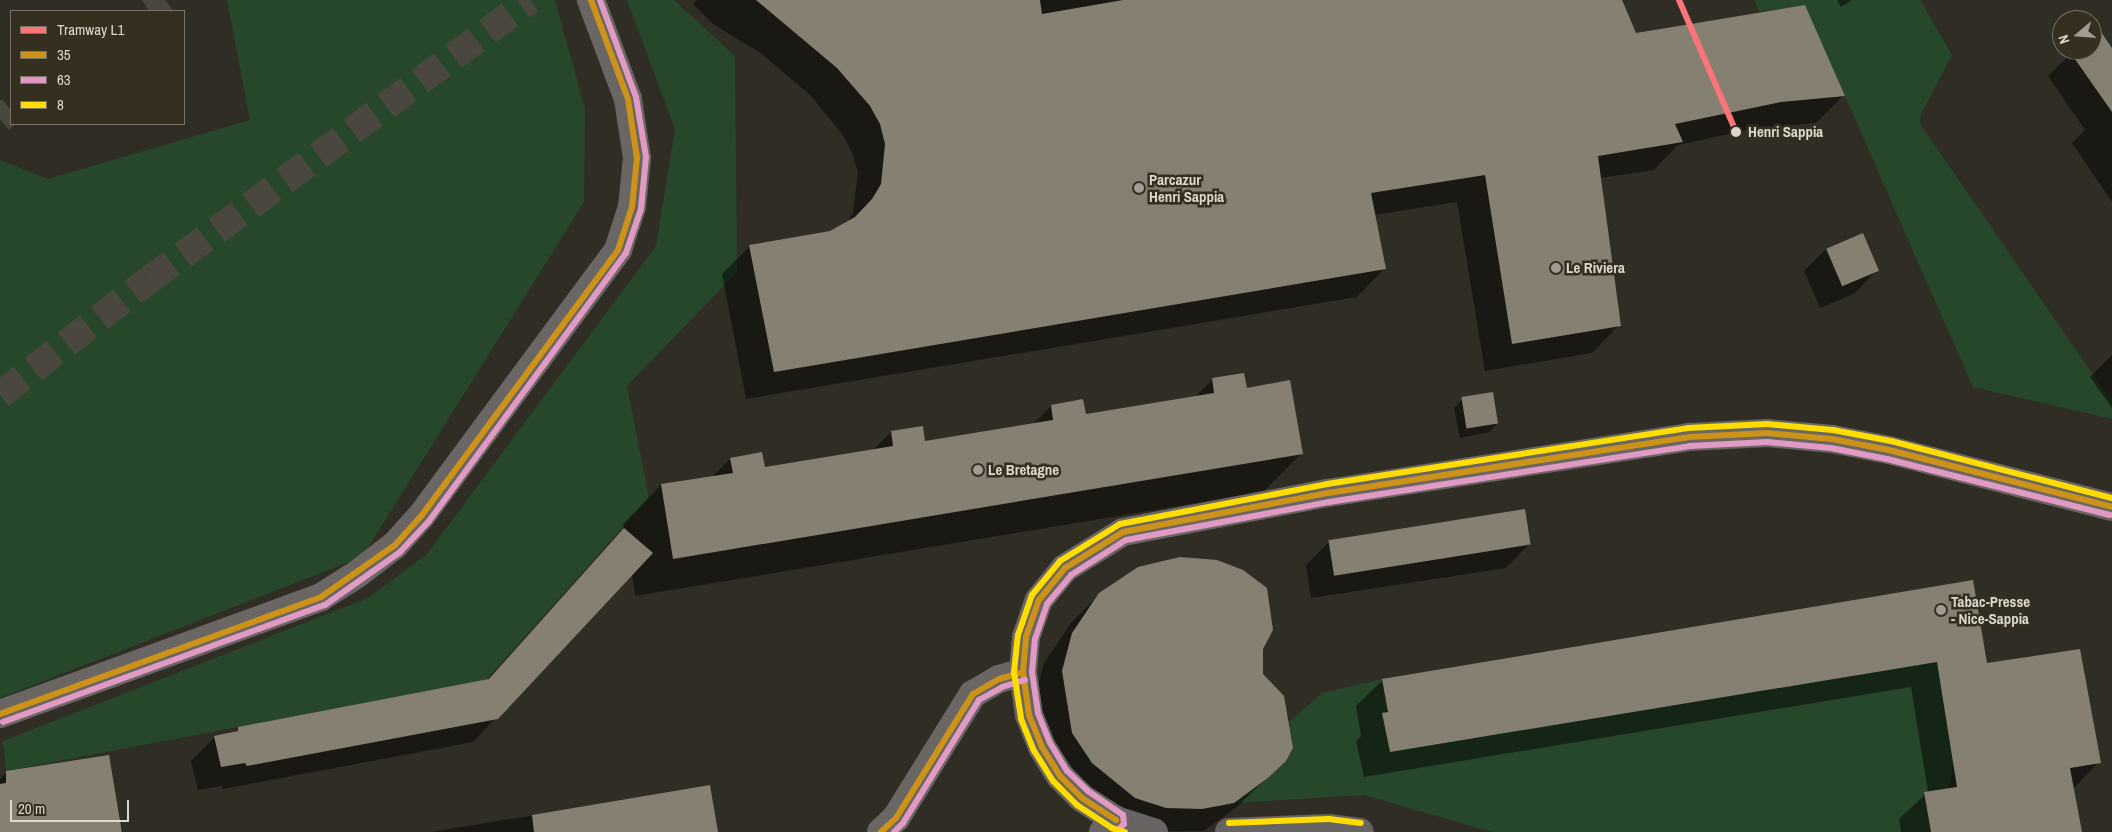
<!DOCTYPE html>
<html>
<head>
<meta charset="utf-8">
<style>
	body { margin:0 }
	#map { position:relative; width:2112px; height:832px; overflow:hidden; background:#302d25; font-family:"Archivo Narrow",sans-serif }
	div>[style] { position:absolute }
	.green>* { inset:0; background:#27472a }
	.shadow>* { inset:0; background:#0007 }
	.building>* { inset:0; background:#868072; transform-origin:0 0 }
	.highway-tunnel>* { height:28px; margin-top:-14px; transform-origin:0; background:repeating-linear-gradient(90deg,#4a473e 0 28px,transparent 0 42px) }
	.street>* { height:28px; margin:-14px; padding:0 14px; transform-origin:14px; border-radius:14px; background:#676463 }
	.secondary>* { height:28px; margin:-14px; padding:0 14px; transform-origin:14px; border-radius:14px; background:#6a6664 }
	.bus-1>* { height:6px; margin:-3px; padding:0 3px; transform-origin:3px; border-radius:3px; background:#cd9218 }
	.bus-2>* { height:6px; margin:-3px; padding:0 3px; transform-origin:3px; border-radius:3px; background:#e19ac3 }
	.bus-3>* { height:6px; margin:-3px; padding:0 3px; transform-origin:3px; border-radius:3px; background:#fd0 }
	.tram-1>* { height:6px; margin:-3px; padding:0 3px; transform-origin:3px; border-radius:3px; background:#fa7478 }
	.dots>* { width:14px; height:14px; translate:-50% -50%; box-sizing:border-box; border:2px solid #352f20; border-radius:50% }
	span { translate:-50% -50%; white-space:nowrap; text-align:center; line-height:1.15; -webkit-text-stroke:5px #352f20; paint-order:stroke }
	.stop-label { font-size:15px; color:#dcd8ce; font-weight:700 }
	.left { translate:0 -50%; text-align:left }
	.poi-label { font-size:15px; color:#dcd8ce; font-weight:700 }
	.legend { position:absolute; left:10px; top:10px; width:175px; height:115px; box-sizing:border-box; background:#352f20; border:1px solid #787366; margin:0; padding:6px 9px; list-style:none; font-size:15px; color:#dcd8ce }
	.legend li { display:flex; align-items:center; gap:10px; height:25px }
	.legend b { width:25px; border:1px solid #787366 }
	.north { position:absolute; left:2052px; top:10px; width:50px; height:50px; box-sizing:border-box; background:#352f20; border:1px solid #787366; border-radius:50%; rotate:252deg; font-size:14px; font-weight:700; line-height:20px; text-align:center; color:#dcd8ce }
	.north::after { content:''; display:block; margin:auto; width:18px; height:22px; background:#a09c93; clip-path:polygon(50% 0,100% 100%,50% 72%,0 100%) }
	.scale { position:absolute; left:10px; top:800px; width:119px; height:22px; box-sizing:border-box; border:2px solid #dcd8ce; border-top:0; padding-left:6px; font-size:15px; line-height:18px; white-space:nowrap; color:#dcd8ce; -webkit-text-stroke:4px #352f20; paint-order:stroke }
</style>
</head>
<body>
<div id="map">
	<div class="green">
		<i style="clip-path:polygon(227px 0,555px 0,585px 109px,584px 202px,362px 557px,0 698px,0 160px,48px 179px,250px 120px)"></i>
		<i style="clip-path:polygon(627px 0,674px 0,735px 56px,737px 272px,627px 386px,649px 498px,486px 680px,6px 771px,3px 741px,368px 598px,427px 554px,656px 246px,675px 129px)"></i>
		<i style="clip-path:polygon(1754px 0,1920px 0,1952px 55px,1921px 114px,1920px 124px,2112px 402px,2112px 419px,1973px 387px,1805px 5px,1760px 12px)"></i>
		<i style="clip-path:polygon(1972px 656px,1949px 788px,1924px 792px,1931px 832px,1492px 832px,1364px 795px,1234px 803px,1286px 761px,1293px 748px,1289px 722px,1322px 693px,1382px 679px,1388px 712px,1382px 714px,1390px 751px)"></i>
	</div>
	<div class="shadow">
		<i style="clip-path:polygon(697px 0,1621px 0,1636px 35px,1843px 96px,1816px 123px,1752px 129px,1678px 145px,1654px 170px,1600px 178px,1619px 325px,1592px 353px,1485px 371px,1457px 202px,1374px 215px,1384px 269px,1357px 297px,746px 399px,722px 274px,750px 246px,831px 232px,848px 222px,853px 212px,858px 173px,852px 152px,842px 134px,810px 95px,762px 54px,713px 24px,693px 4px)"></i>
		<i style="clip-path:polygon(1837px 0,1852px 0,1841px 7px)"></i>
		<i style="clip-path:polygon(2092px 37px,2112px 50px,2112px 202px,2072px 143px,2085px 130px,2048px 76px,2075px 50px,2092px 50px)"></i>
		<i style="clip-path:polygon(1827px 248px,1877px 270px,1854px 294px,1820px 308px,1804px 271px)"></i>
		<i style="clip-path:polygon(2112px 355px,2112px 408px,2090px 377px)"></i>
		<i style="clip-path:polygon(1212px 380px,1246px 389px,1301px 454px,1263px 492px,635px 596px,632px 574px,473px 742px,223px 789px,222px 786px,198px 790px,191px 761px,215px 737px,234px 733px,239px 728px,487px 681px,624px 530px,623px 524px,661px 485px,712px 477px,730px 459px,763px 468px,873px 450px,891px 432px,922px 427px,924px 442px,1033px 424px,1051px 406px,1085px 415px,1195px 397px)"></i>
		<i style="clip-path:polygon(1462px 400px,1497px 424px,1489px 432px,1460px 438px,1454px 408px)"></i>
		<i style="clip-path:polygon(1329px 542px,1529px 544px,1506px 568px,1311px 598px,1306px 565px)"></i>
		<i style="clip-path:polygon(1972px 582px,1986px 665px,2099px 762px,2073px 789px,2080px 832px,1901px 832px,1899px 819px,1928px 792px,1911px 687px,1364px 777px,1356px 741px,1361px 736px,1356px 706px,1383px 680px)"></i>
		<i style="clip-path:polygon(1100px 594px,1271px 629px,1260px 657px,1261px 674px,1285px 760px,1239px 805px,1204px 831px,1130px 832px,1063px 791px,1034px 700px,1044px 663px,1071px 623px)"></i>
		<i style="clip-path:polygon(108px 756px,123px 832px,0 832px,0 779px,6px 773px)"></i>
		<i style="clip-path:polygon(709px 786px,717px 832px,432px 832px)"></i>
	</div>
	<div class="building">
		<i style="clip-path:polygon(756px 0,1040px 0,1042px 14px,1123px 0,1622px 0,1636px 33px,1805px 5px,1845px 96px,1781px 102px,1675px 124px,1683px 142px,1598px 156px,1621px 326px,1512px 344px,1485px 175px,1371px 193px,1386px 269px,774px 372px,749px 245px,830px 231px,855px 217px,872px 199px,881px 184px,885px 144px,880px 124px,870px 106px,837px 68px)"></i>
		<i style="clip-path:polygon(2099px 29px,2112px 48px,2112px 112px,2070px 52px,2092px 50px,2092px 35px)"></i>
		<i style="left:1863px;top:233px;width:41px;height:40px;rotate:67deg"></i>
		<i style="clip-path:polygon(1244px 373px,1247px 388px,1290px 380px,1303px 454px,673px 559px,661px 484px,733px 473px,730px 458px,762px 452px,765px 467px,893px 446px,891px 431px,923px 426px,925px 441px,1053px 420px,1051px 405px,1083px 399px,1086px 414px,1214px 393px,1212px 378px)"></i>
		<i style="left:1493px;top:392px;width:32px;height:32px;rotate:81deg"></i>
		<i style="left:1525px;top:509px;width:36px;height:199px;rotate:81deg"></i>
		<i style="clip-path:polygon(624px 528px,653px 553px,498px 719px,247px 766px,245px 763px,221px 767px,214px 736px,238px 731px,238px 727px,489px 679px)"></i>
		<i style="clip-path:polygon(1180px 557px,1217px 560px,1243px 570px,1267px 588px,1273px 630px,1263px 649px,1263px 674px,1284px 696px,1293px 748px,1286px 761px,1269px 777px,1234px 803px,1202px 809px,1166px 808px,1135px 798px,1092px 763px,1072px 733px,1062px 671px,1072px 633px,1099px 593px,1138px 567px)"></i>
		<i style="clip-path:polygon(1973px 580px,1987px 663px,2080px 649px,2101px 763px,2070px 768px,2082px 832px,1931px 832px,1924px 792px,1957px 787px,1937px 662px,1390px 752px,1382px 713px,1388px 712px,1382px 679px)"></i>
		<i style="clip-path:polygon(109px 755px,122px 832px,0 832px,0 784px,6px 783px,6px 771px)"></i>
		<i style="clip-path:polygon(710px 785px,718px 832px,534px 832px,532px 815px)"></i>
	</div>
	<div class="highway-tunnel">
		<i style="left:149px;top:11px;width:20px;rotate:-33deg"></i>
		<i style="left:0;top:119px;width:14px;rotate:-39deg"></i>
		<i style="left:0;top:395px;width:188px;rotate:-37.7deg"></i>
		<i style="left:149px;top:280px;width:473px;rotate:-36.3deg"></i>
	</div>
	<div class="street">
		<i style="left:1116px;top:820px;width:40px;rotate:18deg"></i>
		<i style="left:1229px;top:832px;width:100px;rotate:-2.3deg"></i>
		<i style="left:1329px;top:828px;width:31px;rotate:7deg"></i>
	</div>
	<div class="secondary">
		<i style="left:0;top:714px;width:342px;rotate:-20deg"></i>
		<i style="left:321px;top:597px;width:41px;rotate:-32.2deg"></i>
		<i style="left:356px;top:575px;width:49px;rotate:-37.6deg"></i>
		<i style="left:395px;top:545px;width:40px;rotate:-48deg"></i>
		<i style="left:422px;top:515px;width:330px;rotate:-53.5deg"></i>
		<i style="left:618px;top:250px;width:45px;rotate:-72deg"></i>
		<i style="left:632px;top:207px;width:49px;rotate:-84.2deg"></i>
		<i style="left:637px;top:158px;width:60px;rotate:-98.7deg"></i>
		<i style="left:628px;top:99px;width:106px;rotate:-110.5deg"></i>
		<i style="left:881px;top:832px;width:21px;rotate:-43deg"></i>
		<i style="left:896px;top:818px;width:146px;rotate:-58.2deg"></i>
		<i style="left:973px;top:694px;width:30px;rotate:-30deg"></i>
		<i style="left:999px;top:679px;width:25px;rotate:-16deg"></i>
		<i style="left:1103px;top:832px;width:18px;rotate:-43deg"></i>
		<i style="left:1116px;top:820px;width:40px;rotate:-147.1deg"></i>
		<i style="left:1082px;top:798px;width:31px;rotate:-135deg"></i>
		<i style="left:1060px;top:776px;width:34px;rotate:-122deg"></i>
		<i style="left:1042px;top:747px;width:35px;rotate:-112deg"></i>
		<i style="left:1029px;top:715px;width:43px;rotate:-97.9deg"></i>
		<i style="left:1023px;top:672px;width:35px;rotate:-85deg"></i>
		<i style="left:1026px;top:637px;width:39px;rotate:-71deg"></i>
		<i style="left:1039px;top:600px;width:41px;rotate:-50.9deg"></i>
		<i style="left:1065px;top:568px;width:68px;rotate:-31.8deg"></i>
		<i style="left:1123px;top:532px;width:209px;rotate:-10.8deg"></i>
		<i style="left:1328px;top:493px;width:365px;rotate:-8.8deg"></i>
		<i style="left:1689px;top:437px;width:78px;rotate:-2.9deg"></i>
		<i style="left:1767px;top:433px;width:65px;rotate:5.3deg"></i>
		<i style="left:1832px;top:439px;width:58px;rotate:10.9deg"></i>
		<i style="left:1889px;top:450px;width:230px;rotate:14.3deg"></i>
	</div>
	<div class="bus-1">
		<i style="left:0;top:714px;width:342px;rotate:-20deg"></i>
		<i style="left:321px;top:597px;width:90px;rotate:-35.1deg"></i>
		<i style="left:395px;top:545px;width:40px;rotate:-48deg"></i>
		<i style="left:422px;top:515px;width:330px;rotate:-53.5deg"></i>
		<i style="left:618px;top:250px;width:45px;rotate:-72deg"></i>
		<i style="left:632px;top:207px;width:49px;rotate:-84.2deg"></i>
		<i style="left:637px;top:158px;width:60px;rotate:-98.7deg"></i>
		<i style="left:628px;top:99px;width:106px;rotate:-110.5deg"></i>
		<i style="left:1116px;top:820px;width:40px;rotate:-147.1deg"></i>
		<i style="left:1082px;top:798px;width:31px;rotate:-135deg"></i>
		<i style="left:1060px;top:776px;width:34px;rotate:-122deg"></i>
		<i style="left:1042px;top:747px;width:35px;rotate:-112deg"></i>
		<i style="left:1029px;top:715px;width:43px;rotate:-97.9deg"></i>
		<i style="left:1023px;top:672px;width:35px;rotate:-85deg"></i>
		<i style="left:1026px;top:637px;width:39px;rotate:-71deg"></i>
		<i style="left:1039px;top:600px;width:41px;rotate:-50.9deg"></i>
		<i style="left:1065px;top:568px;width:68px;rotate:-31.8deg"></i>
		<i style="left:1123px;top:532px;width:209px;rotate:-10.8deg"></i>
		<i style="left:1328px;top:493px;width:365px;rotate:-8.8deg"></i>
		<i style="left:1689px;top:437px;width:78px;rotate:-2.9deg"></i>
		<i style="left:1767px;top:433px;width:65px;rotate:5.3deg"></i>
		<i style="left:1832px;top:439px;width:58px;rotate:10.9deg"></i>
		<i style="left:1889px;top:450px;width:230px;rotate:14.3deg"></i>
		<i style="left:881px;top:832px;width:21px;rotate:-43deg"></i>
		<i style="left:896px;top:818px;width:146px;rotate:-58.2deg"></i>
		<i style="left:973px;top:694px;width:30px;rotate:-30deg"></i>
		<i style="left:999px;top:679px;width:25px;rotate:-16deg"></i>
	</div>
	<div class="bus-2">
		<i style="left:3px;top:722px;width:343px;rotate:-20deg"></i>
		<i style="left:325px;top:605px;width:92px;rotate:-35.2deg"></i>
		<i style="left:400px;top:552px;width:42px;rotate:-46.9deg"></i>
		<i style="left:429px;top:521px;width:333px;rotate:-53.7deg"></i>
		<i style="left:626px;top:253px;width:46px;rotate:-71.2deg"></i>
		<i style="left:641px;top:209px;width:52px;rotate:-84.5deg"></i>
		<i style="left:646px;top:157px;width:61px;rotate:-99.5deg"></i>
		<i style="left:636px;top:97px;width:103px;rotate:-110.4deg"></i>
		<i style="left:894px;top:832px;width:13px;rotate:-45deg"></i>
		<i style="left:903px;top:823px;width:145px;rotate:-58.3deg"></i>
		<i style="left:979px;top:700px;width:26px;rotate:-29deg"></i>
		<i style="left:1002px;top:687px;width:24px;rotate:-17deg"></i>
		<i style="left:1116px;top:832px;width:11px;rotate:-45deg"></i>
		<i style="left:1124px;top:824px;width:9px;rotate:-96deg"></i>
		<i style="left:1123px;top:815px;width:42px;rotate:-145.6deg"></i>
		<i style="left:1088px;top:791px;width:29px;rotate:-136deg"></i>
		<i style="left:1067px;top:771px;width:33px;rotate:-121deg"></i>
		<i style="left:1050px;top:743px;width:32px;rotate:-112deg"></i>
		<i style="left:1038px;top:713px;width:41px;rotate:-98.3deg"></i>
		<i style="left:1032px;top:672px;width:33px;rotate:-85deg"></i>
		<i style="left:1035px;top:639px;width:37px;rotate:-71deg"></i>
		<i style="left:1047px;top:604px;width:38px;rotate:-50deg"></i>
		<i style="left:1071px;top:575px;width:65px;rotate:-32.5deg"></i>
		<i style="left:1126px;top:540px;width:207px;rotate:-10.6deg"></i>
		<i style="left:1329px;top:502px;width:365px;rotate:-8.8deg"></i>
		<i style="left:1690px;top:446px;width:77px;rotate:-3deg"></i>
		<i style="left:1767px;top:442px;width:64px;rotate:5.4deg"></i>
		<i style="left:1831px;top:448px;width:57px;rotate:11.1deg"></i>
		<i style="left:1887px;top:459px;width:230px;rotate:14.1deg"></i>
	</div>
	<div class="bus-3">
		<i style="left:1229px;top:823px;width:100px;rotate:-2.3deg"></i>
		<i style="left:1329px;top:819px;width:32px;rotate:7deg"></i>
		<i style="left:1125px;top:832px;width:14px;rotate:-163deg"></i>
		<i style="left:1112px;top:828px;width:42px;rotate:-146.7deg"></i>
		<i style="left:1077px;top:805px;width:34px;rotate:-135deg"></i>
		<i style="left:1053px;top:781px;width:36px;rotate:-122deg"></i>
		<i style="left:1034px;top:751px;width:35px;rotate:-112deg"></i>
		<i style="left:1021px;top:718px;width:47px;rotate:-98.7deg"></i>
		<i style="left:1014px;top:672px;width:37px;rotate:-84deg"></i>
		<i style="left:1018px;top:635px;width:42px;rotate:-70.7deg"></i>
		<i style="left:1032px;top:595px;width:44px;rotate:-50.5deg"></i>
		<i style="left:1060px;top:561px;width:70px;rotate:-31.7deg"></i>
		<i style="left:1120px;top:524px;width:211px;rotate:-10.9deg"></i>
		<i style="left:1327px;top:484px;width:365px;rotate:-8.8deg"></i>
		<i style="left:1688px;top:428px;width:79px;rotate:-2.9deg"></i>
		<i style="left:1767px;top:424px;width:66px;rotate:5.2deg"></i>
		<i style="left:1833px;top:430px;width:59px;rotate:10.7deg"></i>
		<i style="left:1891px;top:441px;width:228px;rotate:14.5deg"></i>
	</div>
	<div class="tram-1">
		<i style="left:1679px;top:0;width:144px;rotate:66.6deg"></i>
	</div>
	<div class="dots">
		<i style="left:1736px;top:132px;background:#dcd8ce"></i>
		<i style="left:1139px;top:188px;background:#a09c93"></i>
		<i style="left:1556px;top:268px;background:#a09c93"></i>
		<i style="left:978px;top:470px;background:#a09c93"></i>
		<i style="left:1941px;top:610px;background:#a09c93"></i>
	</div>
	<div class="stop-label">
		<span class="left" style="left:1748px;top:132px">Henri Sappia</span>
	</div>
	<div class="poi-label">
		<span class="left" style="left:1149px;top:188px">Parcazur<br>Henri Sappia</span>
		<span class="left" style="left:1566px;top:268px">Le Riviera</span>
		<span class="left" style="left:988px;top:470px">Le Bretagne</span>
		<span class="left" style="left:1951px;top:610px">Tabac-Presse<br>- Nice-Sappia</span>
	</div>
	<ul class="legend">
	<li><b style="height:6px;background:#fa7478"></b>Tramway L1</li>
	<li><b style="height:6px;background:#cd9218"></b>35</li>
	<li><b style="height:6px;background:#e19ac3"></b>63</li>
	<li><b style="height:6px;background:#fd0"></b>8</li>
	</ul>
	<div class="north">N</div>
	<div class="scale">20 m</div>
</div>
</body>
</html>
